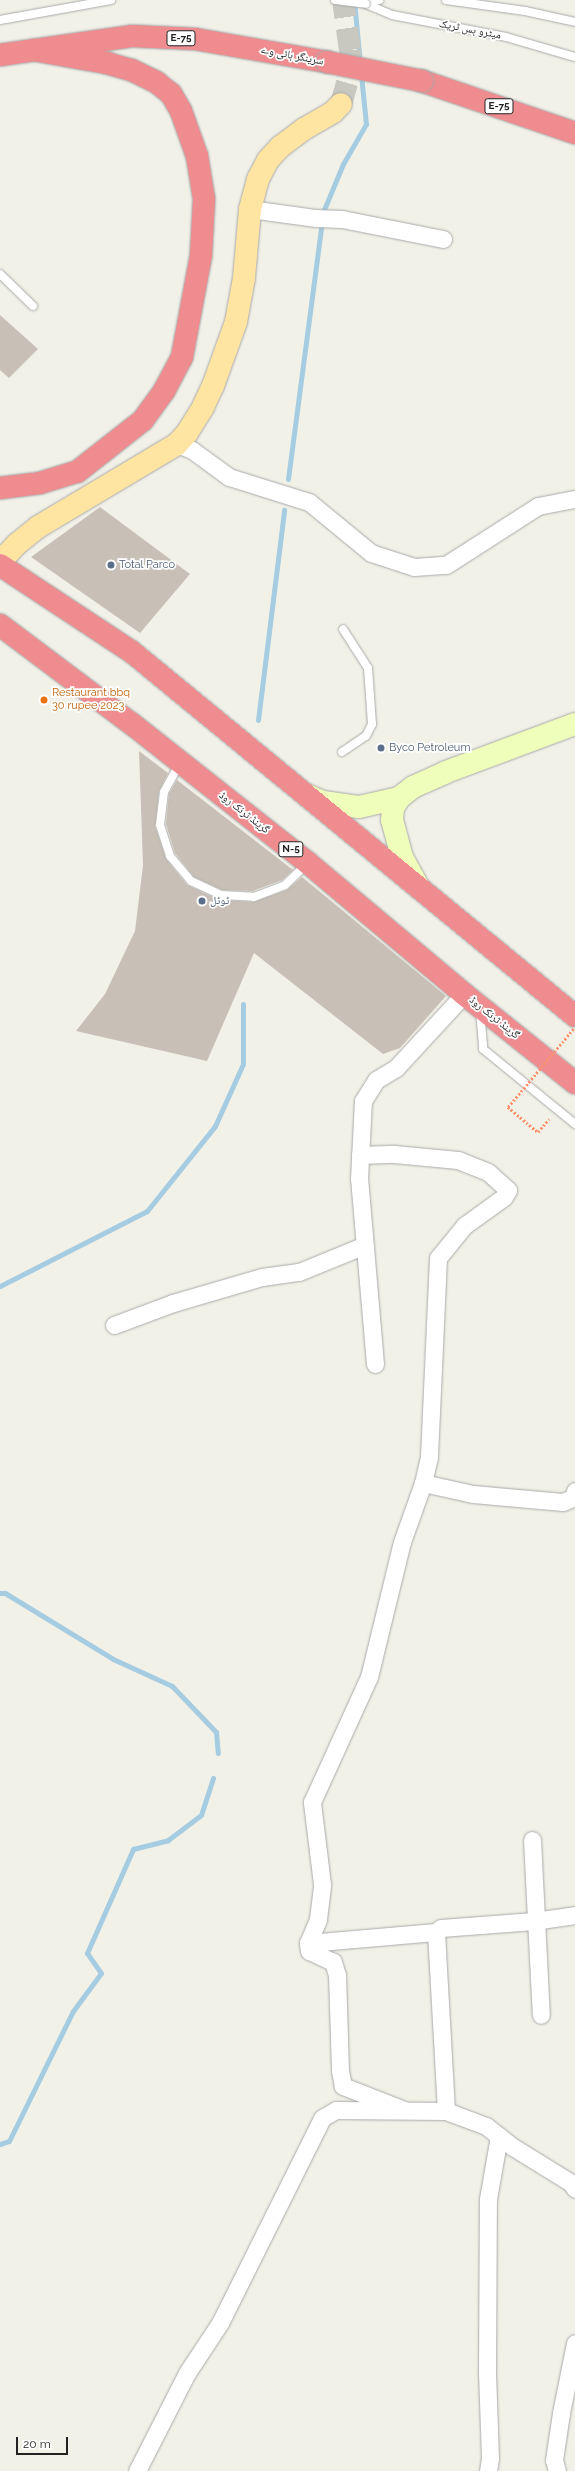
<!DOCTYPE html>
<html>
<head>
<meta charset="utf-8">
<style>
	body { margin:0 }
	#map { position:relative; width:575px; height:2471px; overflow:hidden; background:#f2f1e8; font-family:Raleway,"Noto Naskh Arabic",sans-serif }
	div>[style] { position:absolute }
	.stream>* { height:5px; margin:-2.5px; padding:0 2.5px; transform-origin:2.5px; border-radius:2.5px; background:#a6cce2 }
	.building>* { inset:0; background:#c8c0b7 }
	.primary-tunnel>* { height:22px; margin-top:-11px; transform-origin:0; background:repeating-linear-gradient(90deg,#c8c8c0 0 22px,transparent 0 33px) }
	.path>* { height:2.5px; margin-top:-1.25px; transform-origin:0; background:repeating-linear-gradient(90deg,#ff926d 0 2px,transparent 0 4px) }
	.roads { filter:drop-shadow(0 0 1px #a9a9a9) drop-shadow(0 0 1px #a9a9a9) }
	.lane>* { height:8px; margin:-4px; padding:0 4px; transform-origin:4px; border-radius:4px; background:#fff }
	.street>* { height:17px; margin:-8.5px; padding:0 8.5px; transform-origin:8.5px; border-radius:8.5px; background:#fff }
	.secondary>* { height:22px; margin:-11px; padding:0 11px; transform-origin:11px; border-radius:11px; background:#f0febb }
	.primary>* { height:22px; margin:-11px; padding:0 11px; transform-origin:11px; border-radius:11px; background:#ffe5a1 }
	.highway>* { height:22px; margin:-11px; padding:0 11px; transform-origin:11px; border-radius:11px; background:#ee8c8f }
	.path-bridge>* { height:2.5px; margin-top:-1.25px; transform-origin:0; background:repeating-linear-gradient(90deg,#ff926d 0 2px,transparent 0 4px) }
	.bridges { filter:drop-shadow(0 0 1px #a9a9a9) drop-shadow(0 0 1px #a9a9a9) }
	.lane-bridge>* { height:8px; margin:-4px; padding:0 4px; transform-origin:4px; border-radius:4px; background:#fff }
	.highway-bridge>* { height:22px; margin:-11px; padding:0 11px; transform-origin:11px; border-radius:11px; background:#ee8c8f }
	.dots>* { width:11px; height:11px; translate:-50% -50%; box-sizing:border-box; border:2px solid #fff; border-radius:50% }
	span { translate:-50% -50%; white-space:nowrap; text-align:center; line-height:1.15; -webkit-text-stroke:3.5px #fff; paint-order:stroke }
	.shield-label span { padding:1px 3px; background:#fff; border:1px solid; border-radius:3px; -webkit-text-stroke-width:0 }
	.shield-label { font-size:10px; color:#222; font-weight:700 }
	.street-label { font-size:11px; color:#222 }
	.service-label { font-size:11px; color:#4e5e75 }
	.left { translate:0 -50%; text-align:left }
	.food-label { font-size:11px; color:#c56008 }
	.scale { position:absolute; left:16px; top:2437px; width:52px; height:18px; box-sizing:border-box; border:2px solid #222; border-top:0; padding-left:5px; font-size:12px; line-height:14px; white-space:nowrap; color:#222; -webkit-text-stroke:3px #fff; paint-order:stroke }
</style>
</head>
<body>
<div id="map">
	<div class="stream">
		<i style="left:354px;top:1px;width:62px;rotate:84.5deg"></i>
		<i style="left:288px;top:479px;width:269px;rotate:-82.5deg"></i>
		<i style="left:323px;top:212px;width:52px;rotate:-67.4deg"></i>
		<i style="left:343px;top:164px;width:46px;rotate:-60.1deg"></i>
		<i style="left:366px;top:124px;width:49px;rotate:-95.8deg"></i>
		<i style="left:258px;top:720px;width:212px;rotate:-82.9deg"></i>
		<i style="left:0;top:1286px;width:165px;rotate:-27deg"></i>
		<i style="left:147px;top:1211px;width:109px;rotate:-51.3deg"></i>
		<i style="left:215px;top:1126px;width:68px;rotate:-65.7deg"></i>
		<i style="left:243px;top:1064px;width:60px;rotate:-90deg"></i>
		<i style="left:0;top:1593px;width:5px"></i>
		<i style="left:5px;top:1593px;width:127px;rotate:31.4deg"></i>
		<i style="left:113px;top:1659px;width:65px;rotate:24.6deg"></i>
		<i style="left:172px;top:1686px;width:64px;rotate:46.3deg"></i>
		<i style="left:216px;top:1732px;width:21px;rotate:85deg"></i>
		<i style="left:0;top:2144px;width:9px;rotate:-18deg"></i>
		<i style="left:9px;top:2141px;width:145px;rotate:-63.8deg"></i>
		<i style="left:73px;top:2011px;width:47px;rotate:-53.6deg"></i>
		<i style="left:101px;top:1973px;width:24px;rotate:-125deg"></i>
		<i style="left:87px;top:1953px;width:114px;rotate:-66.1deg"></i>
		<i style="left:133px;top:1849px;width:36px;rotate:-14deg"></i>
		<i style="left:168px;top:1840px;width:41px;rotate:-37.1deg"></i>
		<i style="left:201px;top:1815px;width:39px;rotate:-72deg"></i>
	</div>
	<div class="building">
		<i style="clip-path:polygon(0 315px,38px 349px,9px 378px,0 370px)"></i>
		<i style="clip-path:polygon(100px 507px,190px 574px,140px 633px,31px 557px)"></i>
		<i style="clip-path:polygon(139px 751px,168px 773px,159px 791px,155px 826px,166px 859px,187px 885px,219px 900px,254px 902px,287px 890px,302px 877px,446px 996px,400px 1048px,383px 1054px,254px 953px,207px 1061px,76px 1031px,105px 994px,135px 931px,143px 865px)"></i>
		<i style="clip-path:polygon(177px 780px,293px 870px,282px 880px,253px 891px,222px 890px,194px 877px,175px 853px,166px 824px,169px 794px)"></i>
	</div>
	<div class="primary-tunnel">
		<i style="left:341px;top:104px;width:33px;rotate:-74deg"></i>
		<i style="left:350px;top:72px;width:22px;rotate:-90deg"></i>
		<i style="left:350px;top:50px;width:50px;rotate:-98deg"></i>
	</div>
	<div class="path">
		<i style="left:508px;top:1107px;width:39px;rotate:40deg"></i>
		<i style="left:538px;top:1132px;width:17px;rotate:-50deg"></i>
	</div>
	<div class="roads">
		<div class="lane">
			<i style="left:446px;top:0;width:80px;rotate:7.9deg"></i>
			<i style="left:525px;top:11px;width:51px;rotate:12.4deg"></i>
			<i style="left:366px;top:4px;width:28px;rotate:23deg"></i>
			<i style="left:392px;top:15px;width:116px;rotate:10.9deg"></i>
			<i style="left:506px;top:37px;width:72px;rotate:16.2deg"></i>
			<i style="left:366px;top:4px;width:14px;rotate:-17deg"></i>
			<i style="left:0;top:20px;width:113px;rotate:-10.2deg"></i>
			<i style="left:0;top:274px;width:46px;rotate:44.1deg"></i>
			<i style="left:342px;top:752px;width:29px;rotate:-34deg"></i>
			<i style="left:366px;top:736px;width:13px;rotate:-63deg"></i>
			<i style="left:372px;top:724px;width:56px;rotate:-94.1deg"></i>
			<i style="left:368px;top:668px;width:46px;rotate:-122.7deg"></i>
			<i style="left:180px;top:763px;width:33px;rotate:119deg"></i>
			<i style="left:164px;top:792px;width:33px;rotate:97deg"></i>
			<i style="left:160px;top:825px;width:33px;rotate:72deg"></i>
			<i style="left:170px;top:856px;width:33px;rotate:50deg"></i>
			<i style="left:191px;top:881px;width:33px;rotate:25deg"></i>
			<i style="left:221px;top:895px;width:33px;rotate:3deg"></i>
			<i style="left:254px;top:897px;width:33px;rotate:-21deg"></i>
			<i style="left:285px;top:885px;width:32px;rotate:-44deg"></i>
			<i style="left:480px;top:1011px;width:38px;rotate:85deg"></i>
			<i style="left:483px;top:1049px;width:119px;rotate:39.2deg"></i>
		</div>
		<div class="street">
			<i style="left:250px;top:209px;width:67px;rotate:7.8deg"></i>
			<i style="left:316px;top:218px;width:26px;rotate:2deg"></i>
			<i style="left:342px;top:219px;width:103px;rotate:11.2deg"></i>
			<i style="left:177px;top:444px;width:16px;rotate:22deg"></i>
			<i style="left:192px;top:450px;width:46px;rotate:36.1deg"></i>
			<i style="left:229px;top:477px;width:84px;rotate:17.4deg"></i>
			<i style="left:309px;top:502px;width:80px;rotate:39.4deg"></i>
			<i style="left:371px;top:553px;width:45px;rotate:18deg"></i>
			<i style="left:414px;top:567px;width:32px;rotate:-4deg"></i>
			<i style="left:446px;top:565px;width:109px;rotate:-32.7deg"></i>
			<i style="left:538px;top:506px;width:38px;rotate:-11deg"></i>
			<i style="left:360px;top:1155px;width:34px;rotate:-2deg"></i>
			<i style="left:394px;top:1154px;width:64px;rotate:5.4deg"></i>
			<i style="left:458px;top:1160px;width:32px;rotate:22deg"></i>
			<i style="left:488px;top:1172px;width:27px;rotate:42deg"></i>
			<i style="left:508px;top:1190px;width:8px;rotate:120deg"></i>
			<i style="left:504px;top:1197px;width:49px;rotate:144.1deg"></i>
			<i style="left:464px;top:1226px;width:41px;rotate:129.1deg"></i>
			<i style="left:438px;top:1258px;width:199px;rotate:92.6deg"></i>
			<i style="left:429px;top:1457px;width:27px;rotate:103deg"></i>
			<i style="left:114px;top:1325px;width:63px;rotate:-20.4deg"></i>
			<i style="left:173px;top:1303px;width:93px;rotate:-16.3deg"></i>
			<i style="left:262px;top:1277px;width:37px;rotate:-8deg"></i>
			<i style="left:299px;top:1272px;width:71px;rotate:-22.2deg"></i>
			<i style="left:375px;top:1364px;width:186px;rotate:-94.9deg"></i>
			<i style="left:359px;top:1179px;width:78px;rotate:-87.1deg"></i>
			<i style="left:363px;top:1101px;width:25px;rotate:-58deg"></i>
			<i style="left:376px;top:1080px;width:23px;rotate:-31deg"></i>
			<i style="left:396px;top:1068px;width:100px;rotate:-47.4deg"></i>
			<i style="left:532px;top:1840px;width:175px;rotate:87.1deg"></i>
			<i style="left:308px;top:1943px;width:128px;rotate:-4.9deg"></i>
			<i style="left:404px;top:2110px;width:66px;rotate:-158.5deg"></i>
			<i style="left:343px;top:2086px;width:16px;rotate:-101deg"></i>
			<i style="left:340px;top:2070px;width:95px;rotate:-91.8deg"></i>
			<i style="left:337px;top:1975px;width:14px;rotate:-107deg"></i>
			<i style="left:333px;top:1962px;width:26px;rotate:-155deg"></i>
			<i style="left:309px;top:1951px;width:8px;rotate:-97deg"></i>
			<i style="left:308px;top:1943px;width:26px;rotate:-67deg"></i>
			<i style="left:318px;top:1919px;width:35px;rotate:-83deg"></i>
			<i style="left:322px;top:1884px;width:83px;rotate:-97deg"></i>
			<i style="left:312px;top:1802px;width:137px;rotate:-65.5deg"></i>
			<i style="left:369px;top:1677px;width:139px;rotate:-76.3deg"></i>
			<i style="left:402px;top:1542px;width:63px;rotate:-70.4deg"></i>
			<i style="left:423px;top:1483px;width:51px;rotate:12.4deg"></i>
			<i style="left:473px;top:1494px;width:90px;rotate:5.1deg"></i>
			<i style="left:563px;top:1502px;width:12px;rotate:-24deg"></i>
			<i style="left:574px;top:1497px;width:6px;rotate:-81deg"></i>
			<i style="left:446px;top:2111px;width:179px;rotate:-93.2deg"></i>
			<i style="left:436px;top:1932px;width:6px;rotate:-39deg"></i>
			<i style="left:441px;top:1928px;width:93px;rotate:-4.3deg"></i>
			<i style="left:534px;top:1921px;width:41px;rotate:-8.3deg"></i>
			<i style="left:137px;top:2471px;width:110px;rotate:-63deg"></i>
			<i style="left:187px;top:2373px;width:60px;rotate:-56.6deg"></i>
			<i style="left:220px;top:2323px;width:229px;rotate:-63.5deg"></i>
			<i style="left:322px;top:2118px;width:16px;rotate:-30deg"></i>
			<i style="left:336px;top:2110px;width:110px;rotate:0.5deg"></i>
			<i style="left:446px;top:2111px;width:43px;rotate:20.6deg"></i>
			<i style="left:486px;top:2126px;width:34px;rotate:38deg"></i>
			<i style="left:513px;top:2147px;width:68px;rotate:31.8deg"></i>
			<i style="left:571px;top:2183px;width:7px;rotate:56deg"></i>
			<i style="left:488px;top:2471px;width:13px;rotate:-81deg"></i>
			<i style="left:490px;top:2458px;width:84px;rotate:-92deg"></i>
			<i style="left:487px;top:2374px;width:175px;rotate:-89.7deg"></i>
			<i style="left:488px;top:2199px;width:64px;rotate:-80.1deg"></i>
			<i style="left:557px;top:2471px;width:11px;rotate:-105deg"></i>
			<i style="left:554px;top:2460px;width:48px;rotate:-81.5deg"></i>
			<i style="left:561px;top:2413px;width:71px;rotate:-78.7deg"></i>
		</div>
		<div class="secondary">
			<i style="left:307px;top:795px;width:17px;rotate:24deg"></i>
			<i style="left:323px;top:802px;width:36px;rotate:8deg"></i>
			<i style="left:359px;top:807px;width:41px;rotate:-12.7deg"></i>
			<i style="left:419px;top:888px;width:35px;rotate:-119deg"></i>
			<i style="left:402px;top:857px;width:38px;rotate:-105deg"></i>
			<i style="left:392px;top:820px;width:12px;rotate:-85deg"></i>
			<i style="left:393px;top:808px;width:12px;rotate:-59deg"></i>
			<i style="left:399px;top:798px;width:18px;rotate:-38deg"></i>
			<i style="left:413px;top:787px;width:36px;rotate:-24deg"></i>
			<i style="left:446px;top:772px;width:138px;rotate:-20.4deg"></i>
		</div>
		<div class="primary">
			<i style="left:0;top:562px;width:25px;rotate:-47deg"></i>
			<i style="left:17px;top:544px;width:27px;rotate:-39deg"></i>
			<i style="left:38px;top:527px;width:162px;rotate:-30.8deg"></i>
			<i style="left:177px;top:444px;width:15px;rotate:-48deg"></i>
			<i style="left:187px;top:433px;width:31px;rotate:-58deg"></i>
			<i style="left:203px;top:407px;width:23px;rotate:-65deg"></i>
			<i style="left:213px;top:386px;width:68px;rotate:-70.2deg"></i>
			<i style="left:236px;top:322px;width:45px;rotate:-79.7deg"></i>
			<i style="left:244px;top:278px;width:69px;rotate:-85deg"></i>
			<i style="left:250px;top:209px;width:31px;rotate:-75deg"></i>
			<i style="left:258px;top:179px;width:21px;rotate:-62deg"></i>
			<i style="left:268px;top:160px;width:18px;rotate:-47deg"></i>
			<i style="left:280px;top:147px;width:30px;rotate:-37deg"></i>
			<i style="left:304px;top:129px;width:34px;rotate:-30deg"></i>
			<i style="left:333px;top:112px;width:11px;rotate:-45deg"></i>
		</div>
		<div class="highway">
			<i style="left:0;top:55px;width:133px;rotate:-8.2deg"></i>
			<i style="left:132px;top:36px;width:63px;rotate:2.7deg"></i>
			<i style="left:195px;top:39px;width:134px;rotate:9.9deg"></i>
			<i style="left:422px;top:81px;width:162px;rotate:18.8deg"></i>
			<i style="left:0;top:488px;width:40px;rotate:-7.1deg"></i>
			<i style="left:40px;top:483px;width:39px;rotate:-17deg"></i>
			<i style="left:77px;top:472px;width:84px;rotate:-38.2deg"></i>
			<i style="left:143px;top:420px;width:36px;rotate:-54deg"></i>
			<i style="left:164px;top:391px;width:38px;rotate:-62deg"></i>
			<i style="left:182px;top:357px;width:104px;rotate:-79.4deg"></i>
			<i style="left:201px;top:255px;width:56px;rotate:-86.9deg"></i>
			<i style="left:204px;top:199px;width:44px;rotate:-99.2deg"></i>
			<i style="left:197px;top:156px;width:48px;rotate:-109.6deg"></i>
			<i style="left:181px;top:111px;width:20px;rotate:-120deg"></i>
			<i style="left:171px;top:94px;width:19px;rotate:-141deg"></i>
			<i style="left:156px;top:82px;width:28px;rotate:-154deg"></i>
			<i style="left:131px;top:70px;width:25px;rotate:-164deg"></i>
			<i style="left:107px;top:63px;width:74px;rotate:-169.9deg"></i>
			<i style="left:0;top:565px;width:158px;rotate:33.4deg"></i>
			<i style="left:132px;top:652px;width:573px;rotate:39.41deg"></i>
			<i style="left:0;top:625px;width:165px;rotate:36.9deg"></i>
			<i style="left:132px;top:724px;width:224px;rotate:38.3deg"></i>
			<i style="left:308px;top:863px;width:204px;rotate:40deg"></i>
			<i style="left:464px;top:994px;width:142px;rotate:38.7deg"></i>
		</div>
	</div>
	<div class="path-bridge">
		<i style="left:508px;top:1107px;width:104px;rotate:-50.1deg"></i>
	</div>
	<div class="bridges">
		<div class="lane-bridge">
			<i style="left:335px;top:0;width:31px;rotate:7deg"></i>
		</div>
		<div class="highway-bridge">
			<i style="left:327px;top:62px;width:97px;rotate:11.3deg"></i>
		</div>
	</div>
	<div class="dots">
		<i style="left:111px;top:565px;background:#5c6f8a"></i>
		<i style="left:44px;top:700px;background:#e8710a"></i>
		<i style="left:381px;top:748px;background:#5c6f8a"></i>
		<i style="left:202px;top:901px;background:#5c6f8a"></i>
	</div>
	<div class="shield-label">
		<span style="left:181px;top:38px">E-75</span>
		<span style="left:499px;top:106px">E-75</span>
		<span style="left:291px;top:849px">N-5</span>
	</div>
	<div class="street-label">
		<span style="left:470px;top:30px;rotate:11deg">میٹرو بس ٹریک</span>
		<span style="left:292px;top:56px;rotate:11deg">سرینگر ہائی وے</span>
		<span style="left:244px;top:813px;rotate:38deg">گرینڈ ٹرنک روڈ</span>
		<span style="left:494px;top:1018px;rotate:39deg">گرینڈ ٹرنک روڈ</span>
	</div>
	<div class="service-label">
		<span class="left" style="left:119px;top:565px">Total Parco</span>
		<span class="left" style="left:389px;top:748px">Byco Petroleum</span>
		<span class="left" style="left:210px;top:901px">ٹوٹل</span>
	</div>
	<div class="food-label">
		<span class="left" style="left:52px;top:700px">Restaurant bbq<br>30 rupee 2023</span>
	</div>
	<div class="scale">20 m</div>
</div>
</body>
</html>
